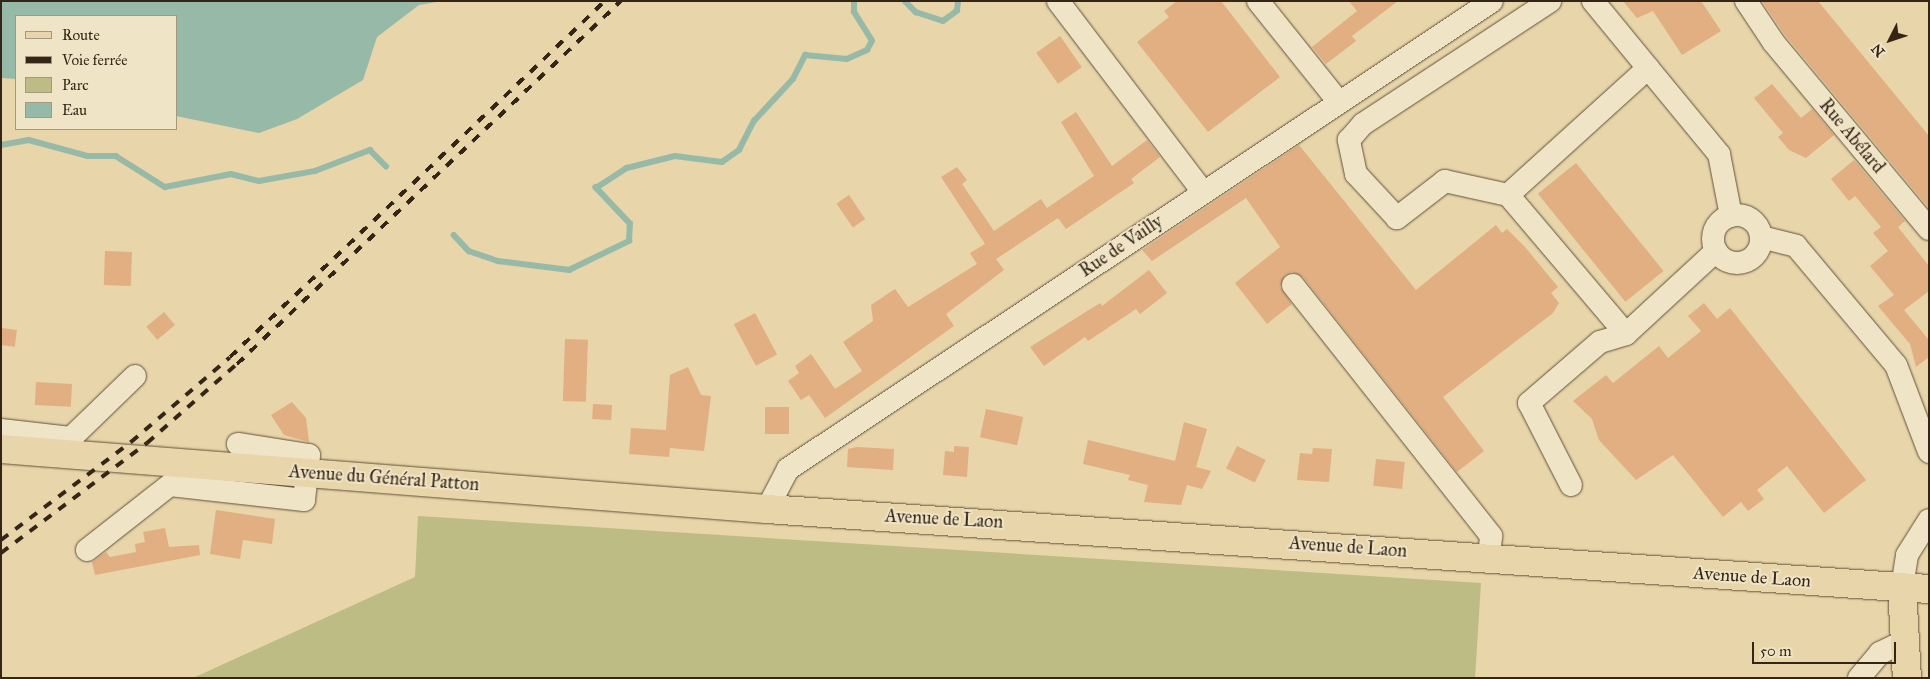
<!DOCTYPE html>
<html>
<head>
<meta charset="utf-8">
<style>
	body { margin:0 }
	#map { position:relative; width:1930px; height:679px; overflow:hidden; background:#e8d5a9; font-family:"IM FELL Great Primer",serif }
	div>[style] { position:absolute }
	.green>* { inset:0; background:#bcbc84 }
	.water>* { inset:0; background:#97b9a7 }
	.stream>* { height:5.5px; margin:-2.75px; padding:0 2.75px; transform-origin:2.75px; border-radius:2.75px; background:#97b9a7 }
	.building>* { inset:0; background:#e1af81; transform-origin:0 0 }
	.roads { filter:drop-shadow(0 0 1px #61513b) drop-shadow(0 0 1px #61513b) }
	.minor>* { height:22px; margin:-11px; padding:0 11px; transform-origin:11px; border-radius:11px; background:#f0e4c7 }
	.minor>.ring { margin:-11px; padding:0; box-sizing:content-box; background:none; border:22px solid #f0e4c7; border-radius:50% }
	.major>* { height:28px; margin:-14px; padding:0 14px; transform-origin:14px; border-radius:14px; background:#e8d5a9 }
	.rail>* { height:4px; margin-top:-2px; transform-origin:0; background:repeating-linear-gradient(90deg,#342516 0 9px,transparent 0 18px) }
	span { translate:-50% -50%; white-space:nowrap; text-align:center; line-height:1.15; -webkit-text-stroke:4px #f0e4c7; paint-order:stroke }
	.street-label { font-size:18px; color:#342516 }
	.frame { position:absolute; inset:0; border:2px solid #342516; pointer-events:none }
	.legend { position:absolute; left:15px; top:15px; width:162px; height:115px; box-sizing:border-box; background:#f0e4c7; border:1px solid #a59880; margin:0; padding:6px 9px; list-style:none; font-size:15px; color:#342516 }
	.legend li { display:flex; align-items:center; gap:10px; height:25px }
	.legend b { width:25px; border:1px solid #a59880 }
	.north { position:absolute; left:1865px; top:15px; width:50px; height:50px; -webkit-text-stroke:4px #f0e4c7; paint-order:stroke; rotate:229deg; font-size:14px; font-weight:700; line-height:20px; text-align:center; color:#342516 }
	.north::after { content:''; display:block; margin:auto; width:18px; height:22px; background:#342516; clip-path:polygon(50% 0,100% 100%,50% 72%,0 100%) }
	.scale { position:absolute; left:1752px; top:642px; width:144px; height:22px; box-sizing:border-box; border:2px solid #342516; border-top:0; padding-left:6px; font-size:15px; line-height:18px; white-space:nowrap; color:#342516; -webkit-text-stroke:4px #f0e4c7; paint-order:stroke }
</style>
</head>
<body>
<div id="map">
	<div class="green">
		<i style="clip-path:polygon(418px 516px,1481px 583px,1475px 678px,193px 678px,415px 577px)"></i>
	</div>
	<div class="water">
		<i style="clip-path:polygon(1px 1px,443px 1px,419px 5px,377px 37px,363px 80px,297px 119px,259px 133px,176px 116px,176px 16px,16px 16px,16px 79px,1px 78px)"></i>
	</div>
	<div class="stream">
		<i style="left:905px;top:1px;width:16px;rotate:45deg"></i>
		<i style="left:916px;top:12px;width:28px;rotate:18deg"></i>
		<i style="left:943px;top:21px;width:17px;rotate:-36deg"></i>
		<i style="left:957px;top:11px;width:10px;rotate:-84deg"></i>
		<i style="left:1px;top:145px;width:28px;rotate:-10deg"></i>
		<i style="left:29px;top:140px;width:61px;rotate:15.2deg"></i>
		<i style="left:88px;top:156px;width:28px"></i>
		<i style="left:116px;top:156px;width:58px;rotate:32.3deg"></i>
		<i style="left:165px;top:187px;width:67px;rotate:-11.1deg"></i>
		<i style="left:231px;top:174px;width:29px;rotate:14deg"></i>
		<i style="left:259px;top:181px;width:57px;rotate:-10.1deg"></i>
		<i style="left:315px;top:171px;width:59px;rotate:-20.9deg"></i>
		<i style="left:370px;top:150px;width:23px;rotate:45deg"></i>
		<i style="left:454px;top:235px;width:22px;rotate:47deg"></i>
		<i style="left:469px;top:251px;width:31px;rotate:19deg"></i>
		<i style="left:498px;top:261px;width:72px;rotate:7.2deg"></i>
		<i style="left:569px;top:270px;width:67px;rotate:-25.8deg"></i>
		<i style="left:629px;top:241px;width:17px;rotate:-87deg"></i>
		<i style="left:630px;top:224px;width:50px;rotate:-133.4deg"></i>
		<i style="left:596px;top:188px;width:37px;rotate:-33deg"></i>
		<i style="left:627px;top:168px;width:49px;rotate:-14deg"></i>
		<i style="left:675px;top:156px;width:47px;rotate:7.3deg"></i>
		<i style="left:722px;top:162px;width:21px;rotate:-35deg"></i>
		<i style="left:739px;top:150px;width:33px;rotate:-63deg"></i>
		<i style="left:754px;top:121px;width:57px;rotate:-47.1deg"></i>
		<i style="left:793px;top:79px;width:27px;rotate:-63deg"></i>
		<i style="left:805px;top:55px;width:42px;rotate:5.4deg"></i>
		<i style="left:847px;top:59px;width:22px;rotate:-24deg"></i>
		<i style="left:867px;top:50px;width:10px;rotate:-61deg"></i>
		<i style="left:872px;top:41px;width:34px;rotate:-122deg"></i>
		<i style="left:854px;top:12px;width:11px;rotate:-90deg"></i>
	</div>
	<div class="building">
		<i style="clip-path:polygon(1177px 1px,1221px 1px,1280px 77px,1208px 132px,1137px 42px,1169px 17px,1164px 11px)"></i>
		<i style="clip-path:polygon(1349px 1px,1398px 1px,1352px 36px,1356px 41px,1326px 64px,1312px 47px,1357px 11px)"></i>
		<i style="clip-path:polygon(1623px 1px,1701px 1px,1721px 31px,1682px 55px,1653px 11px,1637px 18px)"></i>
		<i style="clip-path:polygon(1762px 1px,1818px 1px,1929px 136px,1929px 208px,1785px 35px)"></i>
		<i style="left:1060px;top:36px;width:38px;height:29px;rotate:55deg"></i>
		<i style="clip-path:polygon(1772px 84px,1801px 118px,1812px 109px,1834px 135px,1806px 158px,1789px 150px,1778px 137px,1783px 133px,1754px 98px)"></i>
		<i style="clip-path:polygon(1076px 112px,1112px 166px,1147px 140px,1160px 157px,1131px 179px,1134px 183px,1066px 229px,1058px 218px,996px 259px,1004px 270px,946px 314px,954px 326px,825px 418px,809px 395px,801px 400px,788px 381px,799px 373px,795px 366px,811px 354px,835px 389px,862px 371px,843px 342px,873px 321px,871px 305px,895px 289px,908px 307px,977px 264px,970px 253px,985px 244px,941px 177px,957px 167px,967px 180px,962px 184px,994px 231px,1041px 199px,1047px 208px,1094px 176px,1061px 122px)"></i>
		<i style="clip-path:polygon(1299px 145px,1416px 290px,1496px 225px,1502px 233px,1507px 229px,1525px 247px,1558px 287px,1551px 293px,1559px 303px,1553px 313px,1443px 397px,1484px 451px,1457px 472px,1303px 277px,1292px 272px,1285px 275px,1280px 287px,1292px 304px,1267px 324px,1235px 283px,1280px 247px,1246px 198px,1152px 261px,1142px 250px)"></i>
		<i style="clip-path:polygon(1854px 160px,1905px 221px,1898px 227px,1929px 266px,1929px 291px,1904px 310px,1929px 340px,1929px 357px,1916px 367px,1910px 344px,1878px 306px,1894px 295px,1870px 266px,1888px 251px,1873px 233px,1881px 227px,1855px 196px,1849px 201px,1831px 179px)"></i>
		<i style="left:1576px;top:163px;width:139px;height:49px;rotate:51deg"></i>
		<i style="left:849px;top:195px;width:29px;height:15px;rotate:56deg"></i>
		<i style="left:105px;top:251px;width:27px;height:34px;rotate:2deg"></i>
		<i style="clip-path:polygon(1149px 270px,1167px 293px,1140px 314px,1136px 309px,1088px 341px,1085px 337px,1044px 366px,1030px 347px,1100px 303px,1102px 306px)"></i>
		<i style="clip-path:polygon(1704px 303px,1717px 319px,1730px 308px,1866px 480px,1824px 513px,1787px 466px,1757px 490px,1764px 499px,1748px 511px,1741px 502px,1723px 517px,1673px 455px,1636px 480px,1599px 440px,1592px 419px,1573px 401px,1606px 375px,1613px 383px,1659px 346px,1668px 358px,1701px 331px,1688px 316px)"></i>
		<i style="left:164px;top:312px;width:17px;height:23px;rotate:50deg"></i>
		<i style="left:755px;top:313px;width:47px;height:24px;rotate:62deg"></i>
		<i style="left:1px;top:328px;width:16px;height:17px;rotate:7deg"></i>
		<i style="left:565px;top:339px;width:23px;height:62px;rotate:2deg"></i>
		<i style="clip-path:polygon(688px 367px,701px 395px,711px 396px,704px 451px,670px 448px,669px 457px,629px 454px,631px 428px,666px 430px,670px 375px)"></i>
		<i style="left:36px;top:382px;width:36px;height:23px;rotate:3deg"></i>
		<i style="clip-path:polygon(292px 402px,306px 418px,309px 442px,284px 435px,271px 415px)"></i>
		<i style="left:593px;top:404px;width:19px;height:15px;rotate:3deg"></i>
		<i style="left:765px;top:407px;width:24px;height:27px"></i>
		<i style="left:986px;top:409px;width:38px;height:29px;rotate:12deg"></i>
		<i style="clip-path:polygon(1184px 422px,1207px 429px,1196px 467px,1211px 471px,1202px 489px,1187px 485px,1181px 505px,1144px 502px,1148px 485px,1128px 480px,1130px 475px,1083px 464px,1088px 440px,1175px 461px)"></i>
		<i style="clip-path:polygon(954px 446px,969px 447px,967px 477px,943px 475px,945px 451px,954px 452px)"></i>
		<i style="left:1237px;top:446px;width:32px;height:25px;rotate:26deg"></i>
		<i style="clip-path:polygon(857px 447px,894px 449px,893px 470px,847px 467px,848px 449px)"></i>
		<i style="clip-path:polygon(1313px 448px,1332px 449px,1329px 482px,1297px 480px,1300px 453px,1312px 454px)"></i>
		<i style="left:1376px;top:459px;width:29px;height:27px;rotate:6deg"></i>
		<i style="clip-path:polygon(216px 510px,275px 519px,272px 544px,243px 540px,240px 559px,210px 554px)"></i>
		<i style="clip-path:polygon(165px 528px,169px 547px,199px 545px,200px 555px,95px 575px,92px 562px,106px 552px,110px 557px,136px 552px,135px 544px,145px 542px,143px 532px)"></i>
	</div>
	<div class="roads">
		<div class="minor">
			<i style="left:1058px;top:1px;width:240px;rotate:52.8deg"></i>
			<i style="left:1258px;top:1px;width:129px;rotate:51.3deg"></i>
			<i style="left:1593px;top:1px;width:87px;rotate:50.6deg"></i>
			<i style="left:1746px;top:1px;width:50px;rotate:56.3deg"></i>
			<i style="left:1774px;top:43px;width:242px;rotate:50.2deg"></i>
			<i style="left:1508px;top:195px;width:65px;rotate:-167.5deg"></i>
			<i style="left:1445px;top:181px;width:61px;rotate:142.4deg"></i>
			<i style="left:1397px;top:218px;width:60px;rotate:-133deg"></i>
			<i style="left:1356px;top:174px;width:35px;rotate:-102deg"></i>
			<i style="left:1349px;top:140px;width:21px;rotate:-49deg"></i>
			<i style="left:1363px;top:124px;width:224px;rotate:-33.3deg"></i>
			<i class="ring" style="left:1713px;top:215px;width:26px;height:26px"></i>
			<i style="left:1761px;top:237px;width:36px;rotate:14deg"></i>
			<i style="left:1796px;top:246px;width:155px;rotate:50deg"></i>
			<i style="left:1896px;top:365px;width:93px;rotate:69.2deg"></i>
			<i style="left:1716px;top:251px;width:122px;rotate:137.3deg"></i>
			<i style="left:1626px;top:334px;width:182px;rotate:-130.3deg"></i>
			<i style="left:1508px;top:195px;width:189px;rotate:-42.2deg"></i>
			<i style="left:1648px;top:68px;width:112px;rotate:50.5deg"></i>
			<i style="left:1719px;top:154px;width:63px;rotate:79deg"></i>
			<i style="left:1293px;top:285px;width:320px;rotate:51.7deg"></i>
			<i style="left:1491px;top:536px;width:21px;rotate:95deg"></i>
			<i style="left:1px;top:430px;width:70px;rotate:6.5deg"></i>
			<i style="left:71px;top:438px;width:89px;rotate:-44.1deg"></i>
			<i style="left:1571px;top:485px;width:92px;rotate:-117.1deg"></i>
			<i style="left:1529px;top:403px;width:94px;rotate:-40.7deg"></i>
			<i style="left:1600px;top:342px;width:27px;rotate:-17deg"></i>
			<i style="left:767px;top:509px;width:45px;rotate:-62.3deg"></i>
			<i style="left:788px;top:469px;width:845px;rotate:-33.61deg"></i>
			<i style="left:87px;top:550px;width:105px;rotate:-38.1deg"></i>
			<i style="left:170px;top:485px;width:135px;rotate:6.4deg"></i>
			<i style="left:304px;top:500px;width:45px;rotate:-83.7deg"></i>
			<i style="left:309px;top:455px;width:72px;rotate:-171.2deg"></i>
			<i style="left:1902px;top:587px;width:32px;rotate:-81deg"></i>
			<i style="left:1907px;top:555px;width:41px;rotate:-57.8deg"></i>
			<i style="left:1859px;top:678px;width:33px;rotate:-50deg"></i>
			<i style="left:1880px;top:653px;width:25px;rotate:-26deg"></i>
		</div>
		<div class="major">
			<i style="left:1px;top:449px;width:768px;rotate:4.48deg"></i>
			<i style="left:767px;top:509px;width:1165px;rotate:3.94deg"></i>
			<i style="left:1902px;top:587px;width:91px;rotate:86.9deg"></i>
		</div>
	</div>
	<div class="rail">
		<i style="left:1px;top:540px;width:163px;rotate:-37deg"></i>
		<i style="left:131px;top:442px;width:130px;rotate:-40.6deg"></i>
		<i style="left:230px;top:357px;width:517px;rotate:-43.51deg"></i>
		<i style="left:1px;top:553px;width:183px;rotate:-37deg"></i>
		<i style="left:147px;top:443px;width:120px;rotate:-41.3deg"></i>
		<i style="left:237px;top:364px;width:528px;rotate:-43.39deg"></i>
	</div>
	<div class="street-label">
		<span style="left:1852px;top:136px;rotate:50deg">Rue Abélard</span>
		<span style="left:1121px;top:246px;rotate:-34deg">Rue de Vailly</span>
		<span style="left:384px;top:478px;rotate:4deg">Avenue du Général Patton</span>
		<span style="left:944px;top:519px;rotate:3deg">Avenue de Laon</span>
		<span style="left:1348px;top:547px;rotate:4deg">Avenue de Laon</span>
		<span style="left:1752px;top:577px;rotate:4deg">Avenue de Laon</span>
	</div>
	<div class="frame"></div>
	<ul class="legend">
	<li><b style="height:6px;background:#e8d5a9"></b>Route</li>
	<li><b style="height:6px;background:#342516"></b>Voie ferrée</li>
	<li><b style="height:14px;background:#bcbc84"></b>Parc</li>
	<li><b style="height:14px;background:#97b9a7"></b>Eau</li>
	</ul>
	<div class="north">N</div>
	<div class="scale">50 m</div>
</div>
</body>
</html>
